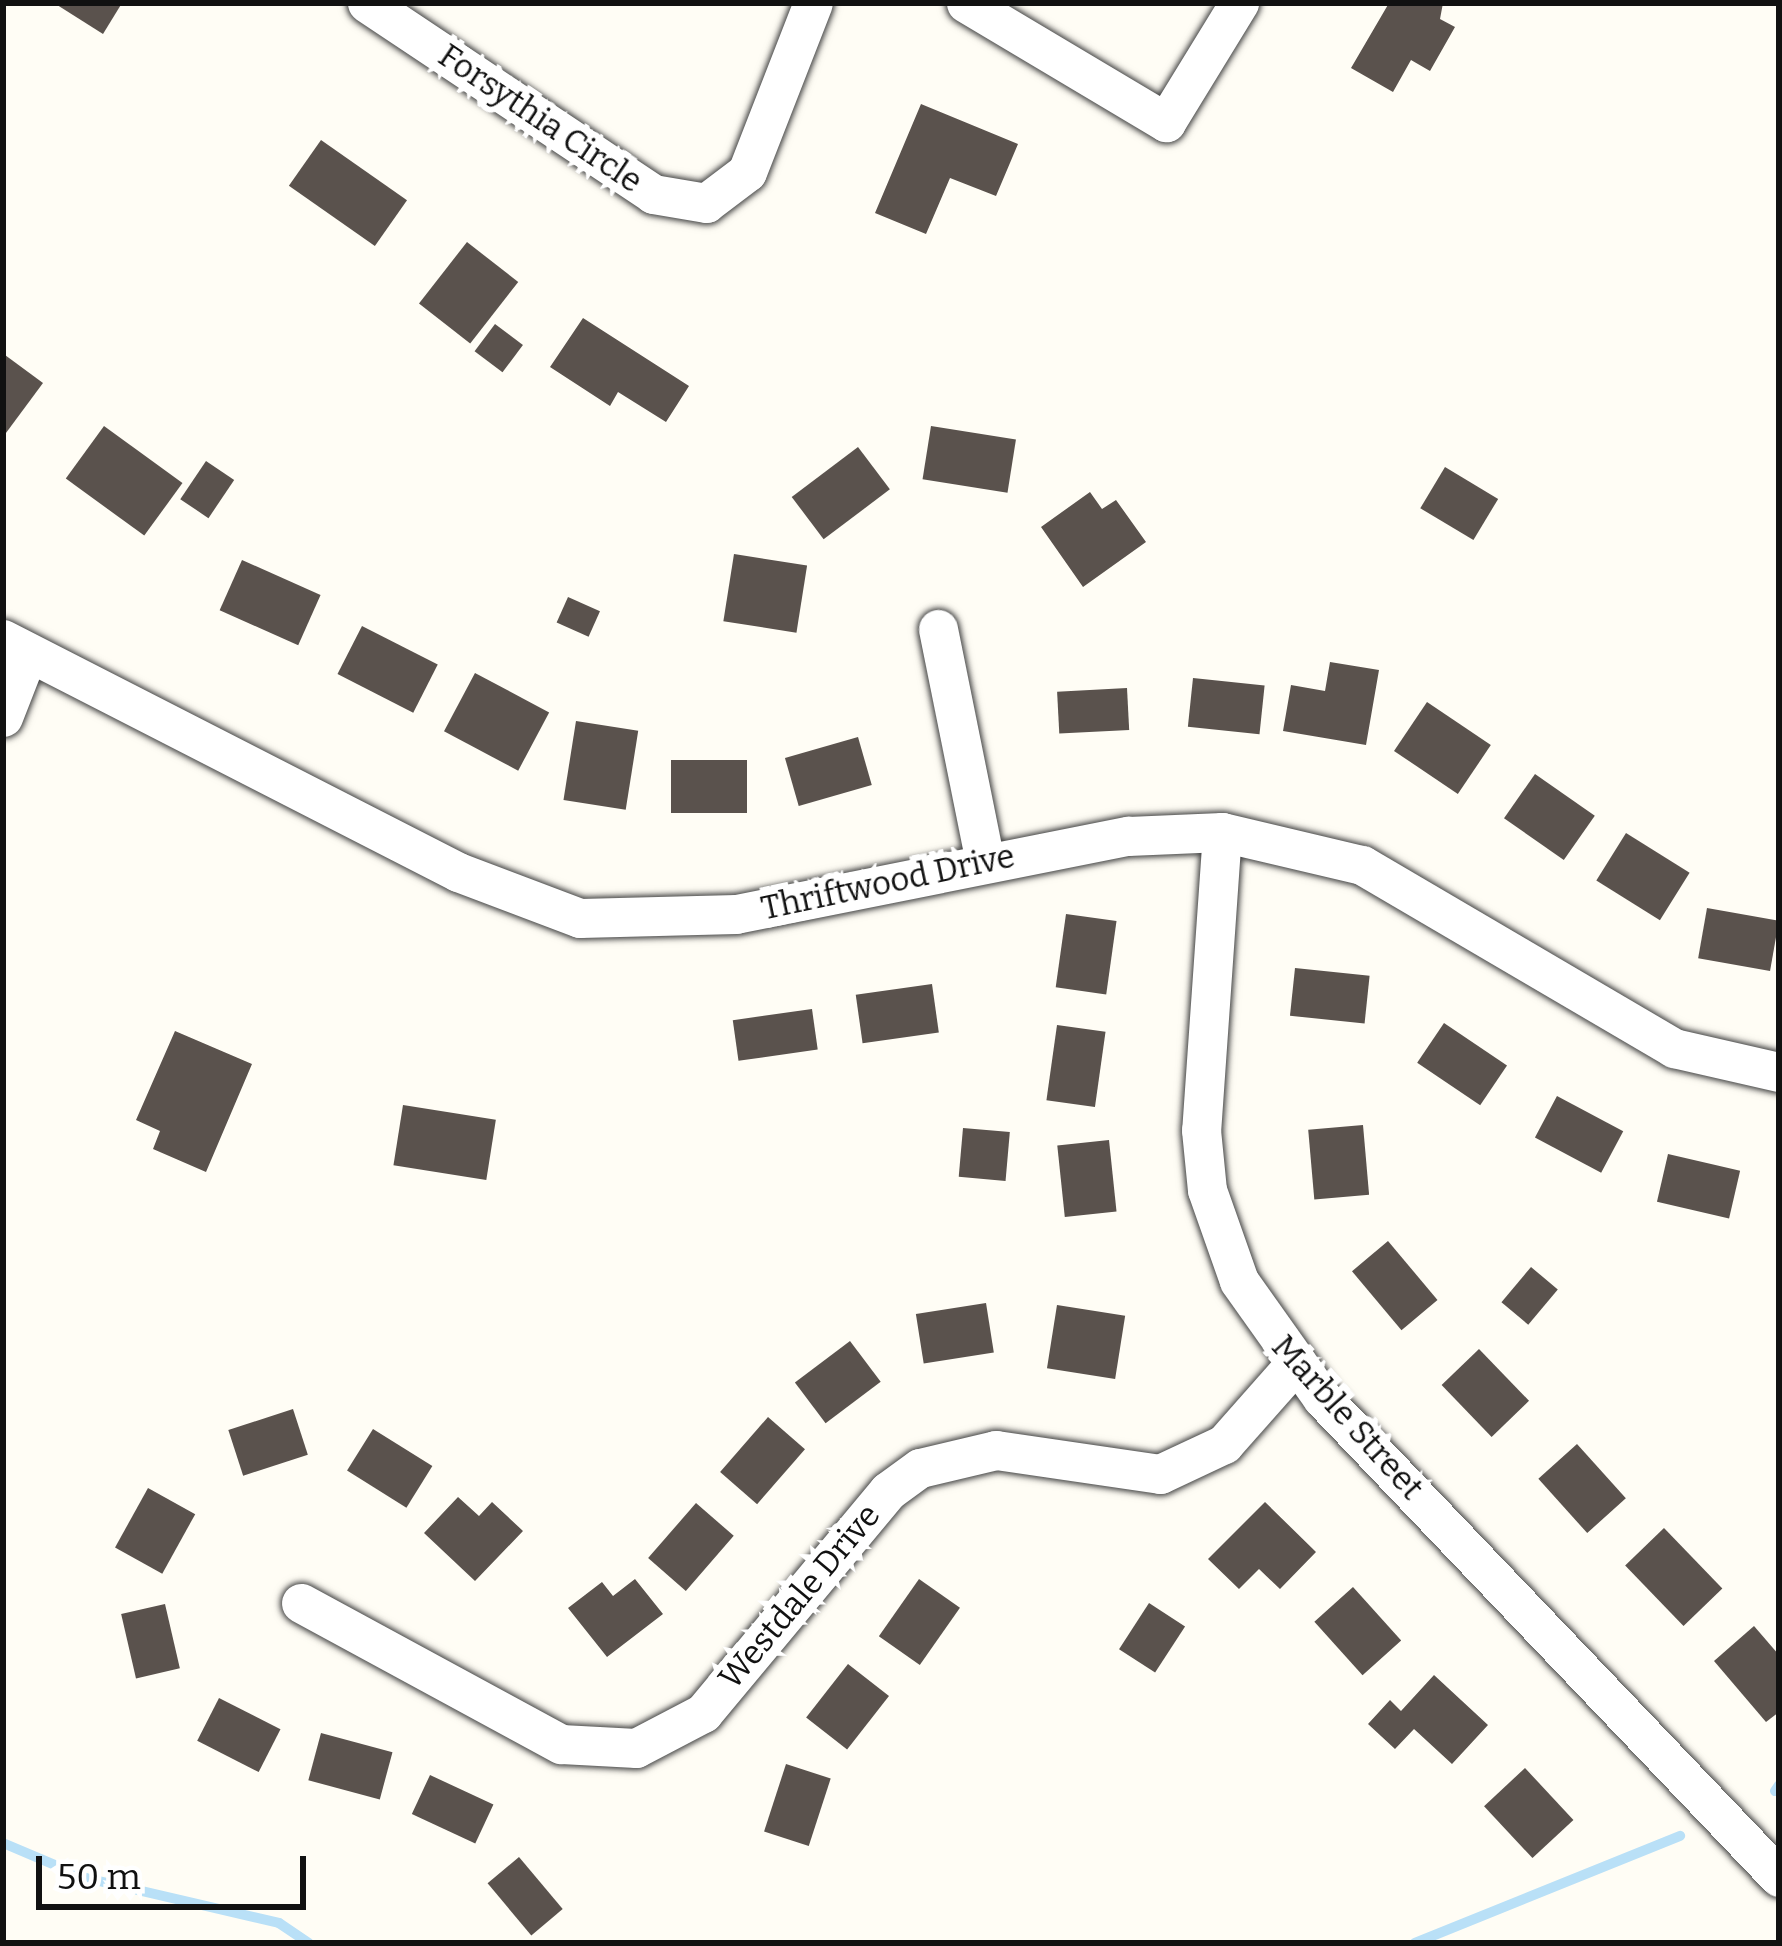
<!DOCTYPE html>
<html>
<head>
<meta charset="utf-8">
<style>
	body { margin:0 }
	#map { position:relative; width:1782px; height:1946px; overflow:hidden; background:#fffdf5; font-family:Bitter,serif }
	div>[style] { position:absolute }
	.stream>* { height:10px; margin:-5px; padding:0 5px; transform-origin:5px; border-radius:5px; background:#b9e0f7 }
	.building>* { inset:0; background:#5a524d; transform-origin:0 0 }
	.roads { filter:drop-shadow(0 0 3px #444) drop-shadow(0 0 3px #444) }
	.minor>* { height:39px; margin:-19.5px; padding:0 19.5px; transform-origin:19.5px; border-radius:19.5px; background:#fff }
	span { translate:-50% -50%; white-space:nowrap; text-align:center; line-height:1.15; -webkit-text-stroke:12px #fff; paint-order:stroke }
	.street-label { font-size:33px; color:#111 }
	.frame { position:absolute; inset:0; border:6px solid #111; pointer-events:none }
	.scale { position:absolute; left:36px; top:1856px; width:270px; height:54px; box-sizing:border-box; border:6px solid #111; border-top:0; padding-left:15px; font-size:36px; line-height:42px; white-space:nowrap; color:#111; -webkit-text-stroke:9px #fff; paint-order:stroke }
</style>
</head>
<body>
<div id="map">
	<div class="stream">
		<i style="left:1775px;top:1791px;width:7px;rotate:-56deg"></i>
		<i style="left:3px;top:1843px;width:90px;rotate:22.9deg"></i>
		<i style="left:86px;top:1878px;width:198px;rotate:13.1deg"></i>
		<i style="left:279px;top:1923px;width:36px;rotate:34deg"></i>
		<i style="left:1415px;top:1943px;width:286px;rotate:-22deg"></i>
	</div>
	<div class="building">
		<i style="clip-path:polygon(54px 3px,122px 3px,103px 34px)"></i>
		<i style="clip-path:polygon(1389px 3px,1443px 3px,1440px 19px,1455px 27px,1430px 71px,1411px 60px,1393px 92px,1351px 68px)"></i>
		<i style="clip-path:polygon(921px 104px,1018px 144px,996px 196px,950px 178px,926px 234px,875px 213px)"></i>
		<i style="left:321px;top:140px;width:105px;height:56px;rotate:35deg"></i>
		<i style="left:467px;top:242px;width:65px;height:78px;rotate:38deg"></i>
		<i style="clip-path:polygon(583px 318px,689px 386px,666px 422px,618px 392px,610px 406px,550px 367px)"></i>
		<i style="left:495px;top:324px;width:35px;height:34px;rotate:37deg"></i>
		<i style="clip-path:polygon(5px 355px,43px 383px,3px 437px,3px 358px)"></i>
		<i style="left:104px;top:426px;width:97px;height:65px;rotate:36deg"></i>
		<i style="left:931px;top:426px;width:86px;height:54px;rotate:9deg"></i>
		<i style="left:858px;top:447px;width:53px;height:83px;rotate:53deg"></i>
		<i style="left:206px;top:461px;width:34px;height:46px;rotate:34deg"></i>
		<i style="left:1445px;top:467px;width:62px;height:48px;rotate:31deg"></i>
		<i style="clip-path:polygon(1090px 492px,1102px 509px,1116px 500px,1146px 542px,1083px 587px,1041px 527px)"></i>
		<i style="left:734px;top:554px;width:74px;height:68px;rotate:9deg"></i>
		<i style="left:242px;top:560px;width:86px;height:55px;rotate:24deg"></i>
		<i style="left:568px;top:597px;width:35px;height:28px;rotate:24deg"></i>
		<i style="left:362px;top:626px;width:85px;height:54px;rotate:27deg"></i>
		<i style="clip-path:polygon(1330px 662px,1379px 670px,1366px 745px,1283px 731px,1291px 685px,1325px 691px)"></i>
		<i style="left:475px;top:673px;width:84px;height:66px;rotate:28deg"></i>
		<i style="left:1193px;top:678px;width:72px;height:49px;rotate:6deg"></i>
		<i style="left:1127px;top:688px;width:42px;height:70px;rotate:87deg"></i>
		<i style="left:1427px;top:702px;width:77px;height:59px;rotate:34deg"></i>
		<i style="left:576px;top:721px;width:63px;height:80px;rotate:9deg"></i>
		<i style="left:858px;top:737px;width:50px;height:76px;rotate:74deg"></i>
		<i style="left:671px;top:760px;width:76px;height:53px"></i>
		<i style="left:1535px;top:774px;width:73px;height:54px;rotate:35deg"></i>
		<i style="left:1626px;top:833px;width:75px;height:56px;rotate:32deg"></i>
		<i style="left:1707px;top:908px;width:73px;height:51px;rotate:10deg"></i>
		<i style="left:1066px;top:914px;width:51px;height:74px;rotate:8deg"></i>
		<i style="left:1295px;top:968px;width:75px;height:48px;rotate:6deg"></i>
		<i style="left:932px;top:984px;width:49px;height:77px;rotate:82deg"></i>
		<i style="left:812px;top:1009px;width:41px;height:80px;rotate:82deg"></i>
		<i style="left:1444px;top:1023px;width:76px;height:48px;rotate:34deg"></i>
		<i style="left:1057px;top:1025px;width:49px;height:76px;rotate:8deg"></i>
		<i style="clip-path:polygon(175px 1031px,252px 1064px,206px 1172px,153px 1149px,160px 1131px,136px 1120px)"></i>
		<i style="left:1557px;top:1096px;width:75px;height:47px;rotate:28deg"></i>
		<i style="left:403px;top:1105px;width:94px;height:61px;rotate:9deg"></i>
		<i style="left:1363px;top:1125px;width:70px;height:55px;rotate:85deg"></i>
		<i style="left:963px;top:1128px;width:47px;height:49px;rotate:5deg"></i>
		<i style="left:1109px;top:1140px;width:72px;height:52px;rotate:84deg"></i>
		<i style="left:1668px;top:1154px;width:74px;height:49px;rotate:13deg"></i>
		<i style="left:1388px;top:1241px;width:77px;height:47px;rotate:50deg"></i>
		<i style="left:1531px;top:1267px;width:35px;height:46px;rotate:40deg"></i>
		<i style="left:986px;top:1303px;width:50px;height:71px;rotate:81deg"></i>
		<i style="left:1057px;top:1305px;width:69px;height:64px;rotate:9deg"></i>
		<i style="left:850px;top:1341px;width:51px;height:69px;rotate:53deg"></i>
		<i style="left:1479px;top:1349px;width:72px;height:52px;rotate:46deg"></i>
		<i style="left:293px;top:1409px;width:48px;height:68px;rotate:72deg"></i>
		<i style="left:768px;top:1417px;width:49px;height:73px;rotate:41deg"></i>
		<i style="left:373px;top:1429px;width:70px;height:49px;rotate:32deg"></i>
		<i style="left:1577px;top:1444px;width:73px;height:52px;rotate:48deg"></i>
		<i style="left:148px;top:1488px;width:54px;height:68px;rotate:29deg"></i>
		<i style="clip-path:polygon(458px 1497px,479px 1516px,492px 1502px,523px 1531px,475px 1581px,424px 1533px)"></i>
		<i style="clip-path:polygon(1265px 1502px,1316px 1552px,1280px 1589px,1259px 1569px,1239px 1589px,1208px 1559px)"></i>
		<i style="left:696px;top:1503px;width:50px;height:73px;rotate:41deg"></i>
		<i style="left:1664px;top:1528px;width:84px;height:54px;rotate:46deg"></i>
		<i style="clip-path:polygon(635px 1579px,663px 1614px,607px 1657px,568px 1608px,602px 1582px,613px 1596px)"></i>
		<i style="left:919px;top:1579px;width:50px;height:70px;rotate:35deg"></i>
		<i style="left:1353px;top:1587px;width:72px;height:52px;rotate:48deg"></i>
		<i style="left:1149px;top:1603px;width:43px;height:55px;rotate:33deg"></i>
		<i style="left:165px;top:1604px;width:66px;height:45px;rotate:77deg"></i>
		<i style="clip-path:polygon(1754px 1626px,1779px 1655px,1779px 1712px,1766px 1722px,1714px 1661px)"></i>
		<i style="left:848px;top:1664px;width:52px;height:68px;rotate:38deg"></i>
		<i style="clip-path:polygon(1434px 1675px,1488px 1725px,1452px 1764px,1414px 1729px,1395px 1749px,1368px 1724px,1390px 1700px,1401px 1711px)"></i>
		<i style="left:219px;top:1698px;width:69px;height:48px;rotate:27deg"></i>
		<i style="left:321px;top:1733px;width:74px;height:49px;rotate:15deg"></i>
		<i style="left:786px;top:1764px;width:47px;height:71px;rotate:18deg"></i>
		<i style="left:1525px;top:1768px;width:71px;height:56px;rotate:47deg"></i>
		<i style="left:430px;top:1775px;width:70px;height:43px;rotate:25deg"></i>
		<i style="left:519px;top:1857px;width:68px;height:41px;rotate:50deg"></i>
	</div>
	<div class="roads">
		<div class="minor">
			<i style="left:367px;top:3px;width:344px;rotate:33.7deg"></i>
			<i style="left:653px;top:194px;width:54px;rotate:9.6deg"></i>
			<i style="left:706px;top:203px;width:51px;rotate:-37.1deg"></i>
			<i style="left:747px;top:172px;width:181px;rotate:-68.7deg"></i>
			<i style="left:966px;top:3px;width:233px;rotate:30.8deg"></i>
			<i style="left:1166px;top:122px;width:140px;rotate:-58.5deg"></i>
			<i style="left:938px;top:629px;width:238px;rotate:78.6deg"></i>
			<i style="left:3px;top:639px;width:511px;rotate:27.12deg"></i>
			<i style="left:458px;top:872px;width:130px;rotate:20.7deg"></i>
			<i style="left:580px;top:918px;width:156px;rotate:-1.5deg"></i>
			<i style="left:736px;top:914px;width:400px;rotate:-11.3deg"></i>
			<i style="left:1128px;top:836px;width:94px;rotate:-2.4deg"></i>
			<i style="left:1222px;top:832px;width:144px;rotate:13.3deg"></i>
			<i style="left:1362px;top:865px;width:362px;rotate:30.4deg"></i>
			<i style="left:1674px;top:1048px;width:108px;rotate:12.9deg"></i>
			<i style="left:3px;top:717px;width:69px;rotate:-68.7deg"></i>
			<i style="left:1222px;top:832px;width:299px;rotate:94deg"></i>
			<i style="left:1201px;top:1130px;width:60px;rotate:84.3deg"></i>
			<i style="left:1207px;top:1190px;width:96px;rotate:70.6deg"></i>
			<i style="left:1239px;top:1281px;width:143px;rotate:54.6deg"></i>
			<i style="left:1322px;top:1398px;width:662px;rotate:46.35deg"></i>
			<i style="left:301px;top:1603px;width:296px;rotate:28.5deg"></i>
			<i style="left:561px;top:1744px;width:75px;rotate:3.1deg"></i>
			<i style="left:636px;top:1748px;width:76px;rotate:-27.6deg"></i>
			<i style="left:703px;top:1713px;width:289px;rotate:-50.2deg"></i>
			<i style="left:888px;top:1491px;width:39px;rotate:-36deg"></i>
			<i style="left:920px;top:1468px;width:78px;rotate:-13.3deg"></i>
			<i style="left:996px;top:1450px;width:166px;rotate:8.3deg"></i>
			<i style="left:1160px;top:1474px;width:71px;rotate:-25.1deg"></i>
			<i style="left:1224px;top:1444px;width:106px;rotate:-48.5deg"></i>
		</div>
	</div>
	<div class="street-label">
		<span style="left:540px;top:119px;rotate:34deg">Forsythia Circle</span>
		<span style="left:888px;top:883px;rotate:-12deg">Thriftwood Drive</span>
		<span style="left:1347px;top:1418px;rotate:48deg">Marble Street</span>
		<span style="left:800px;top:1597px;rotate:-50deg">Westdale Drive</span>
	</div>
	<div class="frame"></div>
	<div class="scale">50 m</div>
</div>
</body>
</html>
